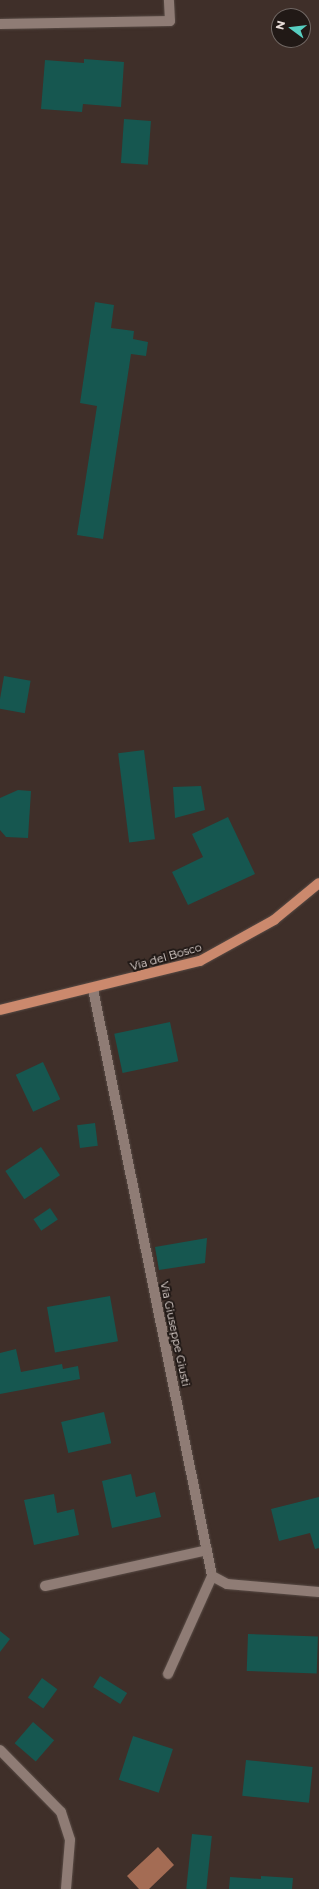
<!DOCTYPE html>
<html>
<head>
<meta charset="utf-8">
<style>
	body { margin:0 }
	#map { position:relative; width:319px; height:1889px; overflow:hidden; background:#3f2f29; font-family:Montserrat,sans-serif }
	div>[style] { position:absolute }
	.water>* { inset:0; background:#a46c54 }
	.building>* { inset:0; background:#165750; transform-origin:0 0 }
	.roads { filter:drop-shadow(0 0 1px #584b45) drop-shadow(0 0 1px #584b45) }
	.minor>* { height:10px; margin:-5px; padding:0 5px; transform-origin:5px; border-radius:5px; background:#8f7c75 }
	.major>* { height:10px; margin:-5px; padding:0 5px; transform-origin:5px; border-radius:5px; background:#cb896d }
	span { translate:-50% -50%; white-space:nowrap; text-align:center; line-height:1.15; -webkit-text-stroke:4px #211916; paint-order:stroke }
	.street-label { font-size:11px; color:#e9deda }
	.north { position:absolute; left:271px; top:8px; width:40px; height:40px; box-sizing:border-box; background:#211916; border:1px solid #716864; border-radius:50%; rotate:285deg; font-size:11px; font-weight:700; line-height:16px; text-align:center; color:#e9deda }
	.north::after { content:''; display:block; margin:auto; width:14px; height:18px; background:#57cec1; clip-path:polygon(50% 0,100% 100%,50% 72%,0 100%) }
</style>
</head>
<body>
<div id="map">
	<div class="water">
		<i style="clip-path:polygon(158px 1847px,174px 1865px,149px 1889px,139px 1889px,127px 1876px)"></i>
	</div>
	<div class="building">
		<i style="clip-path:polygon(84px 59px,124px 62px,121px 107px,83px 104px,82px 112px,41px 109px,45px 60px,84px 63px)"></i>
		<i style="left:124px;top:119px;width:27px;height:44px;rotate:4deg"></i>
		<i style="clip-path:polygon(95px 302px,114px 305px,111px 328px,134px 331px,133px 339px,148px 342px,146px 356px,131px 354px,103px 539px,77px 535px,97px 406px,80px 403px)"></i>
		<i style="left:4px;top:676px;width:27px;height:33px;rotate:10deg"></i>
		<i style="left:144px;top:750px;width:90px;height:26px;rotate:83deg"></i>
		<i style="clip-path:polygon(201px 786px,205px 810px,175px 818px,173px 787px)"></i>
		<i style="clip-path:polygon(18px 790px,31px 791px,28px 838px,6px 837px,0 830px,0 798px)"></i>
		<i style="clip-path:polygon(228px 817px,255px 874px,188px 905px,172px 872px,203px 857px,192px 834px)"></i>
		<i style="left:170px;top:1022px;width:40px;height:57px;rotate:78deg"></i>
		<i style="left:43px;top:1062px;width:41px;height:30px;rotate:65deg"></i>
		<i style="left:95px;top:1123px;width:23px;height:18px;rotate:83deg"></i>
		<i style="left:41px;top:1147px;width:34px;height:43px;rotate:56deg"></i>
		<i style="left:50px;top:1208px;width:14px;height:20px;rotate:56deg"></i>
		<i style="clip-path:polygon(207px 1238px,205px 1263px,159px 1270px,155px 1247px)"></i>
		<i style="left:110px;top:1296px;width:46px;height:64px;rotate:80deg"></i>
		<i style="clip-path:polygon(16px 1349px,21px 1372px,62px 1364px,63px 1369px,78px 1366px,80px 1379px,0 1394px,0 1353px)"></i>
		<i style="left:104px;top:1412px;width:32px;height:44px;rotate:77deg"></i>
		<i style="clip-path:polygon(131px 1474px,136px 1497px,155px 1492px,161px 1517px,112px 1528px,102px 1481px)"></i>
		<i style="clip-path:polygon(54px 1494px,57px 1513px,74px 1509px,79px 1535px,34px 1545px,24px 1500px)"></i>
		<i style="clip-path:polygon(319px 1497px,319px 1548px,315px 1549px,310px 1533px,279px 1541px,271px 1509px)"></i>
		<i style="clip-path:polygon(0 1631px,10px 1639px,0 1652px)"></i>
		<i style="left:248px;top:1634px;width:70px;height:37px;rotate:2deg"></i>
		<i style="left:100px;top:1676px;width:32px;height:13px;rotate:32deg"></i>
		<i style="left:42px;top:1678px;width:19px;height:24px;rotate:36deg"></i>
		<i style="left:33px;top:1722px;width:28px;height:28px;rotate:41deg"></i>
		<i style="left:133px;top:1736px;width:42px;height:46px;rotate:18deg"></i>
		<i style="left:246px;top:1760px;width:67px;height:36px;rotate:6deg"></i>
		<i style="left:192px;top:1834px;width:20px;height:55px;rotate:6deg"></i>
		<i style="clip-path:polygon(261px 1876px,293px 1878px,292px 1889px,229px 1889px,230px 1877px,261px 1879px)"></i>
	</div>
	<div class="roads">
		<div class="minor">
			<i style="left:0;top:24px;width:170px;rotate:-1deg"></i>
			<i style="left:170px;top:21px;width:21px;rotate:-93deg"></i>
			<i style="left:93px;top:989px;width:599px;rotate:78.54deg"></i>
			<i style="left:212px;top:1576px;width:17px;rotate:28deg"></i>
			<i style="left:227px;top:1584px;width:92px;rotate:5deg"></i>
			<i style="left:45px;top:1586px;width:166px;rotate:-12.5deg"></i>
			<i style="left:168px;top:1674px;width:107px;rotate:-65.8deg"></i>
			<i style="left:0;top:1750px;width:87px;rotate:45.5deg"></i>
			<i style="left:61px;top:1812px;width:29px;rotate:72deg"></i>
			<i style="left:70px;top:1840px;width:49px;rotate:94.7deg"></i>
		</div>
		<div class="major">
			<i style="left:0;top:1010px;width:206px;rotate:-13.8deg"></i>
			<i style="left:200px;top:961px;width:85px;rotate:-29deg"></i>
			<i style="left:274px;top:920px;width:58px;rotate:-39.4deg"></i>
		</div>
	</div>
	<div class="street-label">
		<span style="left:166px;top:957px;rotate:-16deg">Via del Bosco</span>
		<span style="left:175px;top:1334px;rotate:78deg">Via Giuseppe Giusti</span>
	</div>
	<div class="north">N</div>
</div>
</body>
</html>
